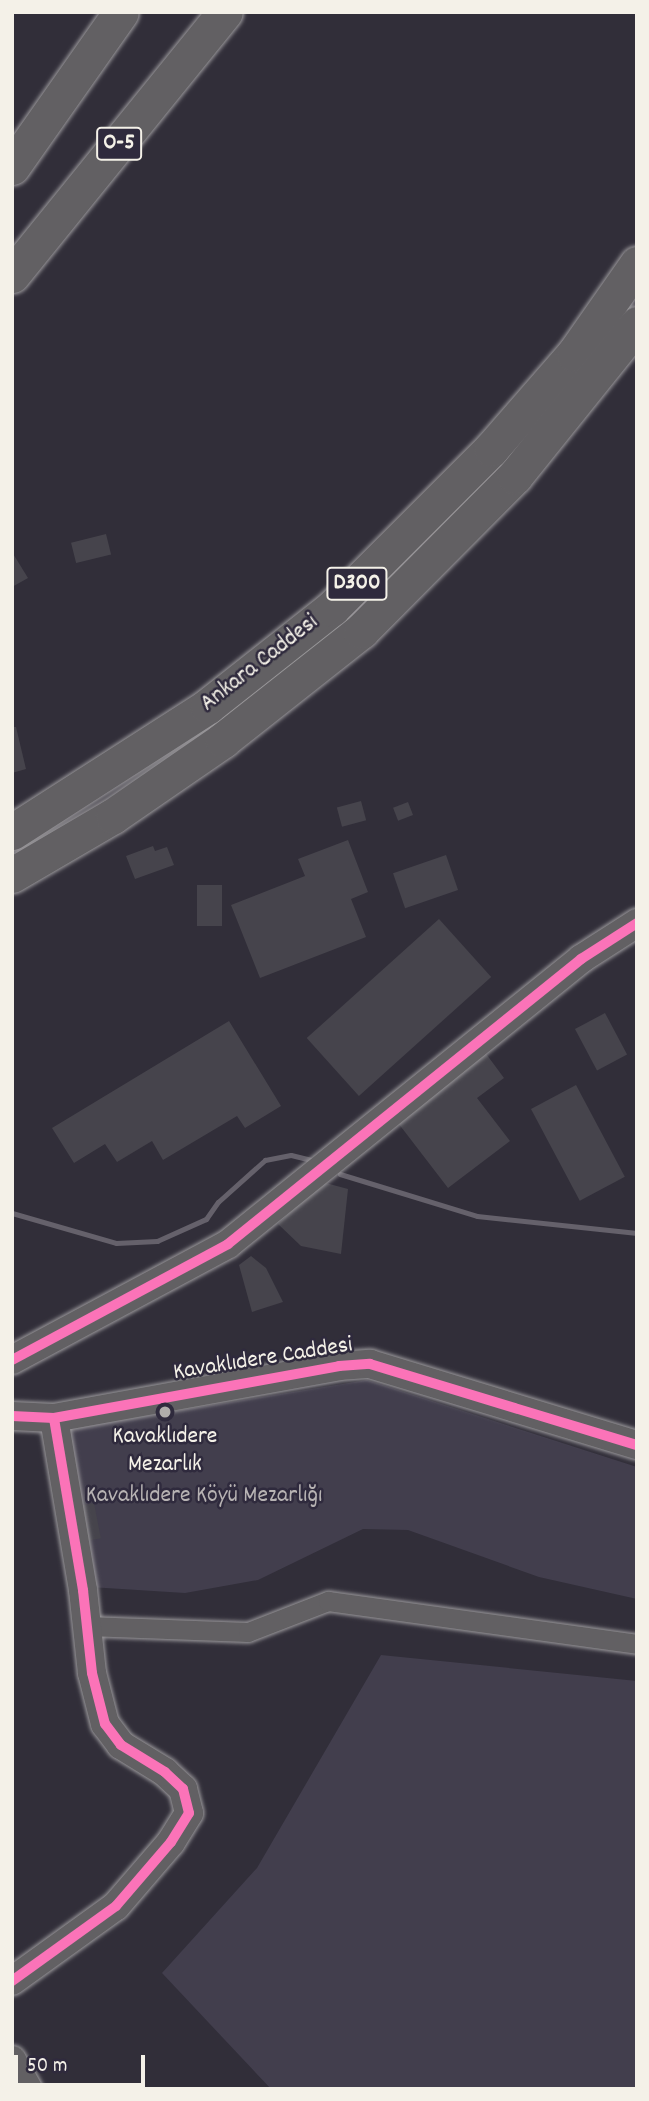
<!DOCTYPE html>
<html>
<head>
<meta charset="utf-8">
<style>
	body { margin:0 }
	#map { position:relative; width:649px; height:2101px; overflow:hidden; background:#312e39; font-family:Dekko,sans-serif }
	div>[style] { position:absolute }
	.green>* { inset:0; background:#423e4d }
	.stream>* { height:5px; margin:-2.5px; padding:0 2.5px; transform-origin:2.5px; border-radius:2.5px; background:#65616b }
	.building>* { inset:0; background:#46444c; transform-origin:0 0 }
	.roads { filter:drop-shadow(0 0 2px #9a989b) drop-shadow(0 0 2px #9a989b) }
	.street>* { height:19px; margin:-9.5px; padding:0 9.5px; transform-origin:9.5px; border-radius:9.5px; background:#626063 }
	.secondary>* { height:28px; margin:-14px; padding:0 14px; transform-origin:14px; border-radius:14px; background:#626063 }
	.highway>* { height:35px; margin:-17.5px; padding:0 17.5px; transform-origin:17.5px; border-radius:17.5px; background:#626063 }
	.cycleway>* { height:10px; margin:-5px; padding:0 5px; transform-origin:5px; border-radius:5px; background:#fb73b8 }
	.dots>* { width:19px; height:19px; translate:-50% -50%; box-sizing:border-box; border:4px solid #2f2a3d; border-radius:50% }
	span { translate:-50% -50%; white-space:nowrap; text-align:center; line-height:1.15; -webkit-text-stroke:5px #2f2a3d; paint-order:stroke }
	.shield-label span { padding:2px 5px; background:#2f2a3d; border:2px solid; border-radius:5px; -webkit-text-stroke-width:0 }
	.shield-label { font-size:23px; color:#f4f1e8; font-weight:700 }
	.street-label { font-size:24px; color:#f4f1e8 }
	.poi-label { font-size:24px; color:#f4f1e8 }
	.park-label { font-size:24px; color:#b7b3b3 }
	.frame { position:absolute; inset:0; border:14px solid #f4f1e8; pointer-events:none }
	.scale { position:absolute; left:14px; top:2055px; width:131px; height:32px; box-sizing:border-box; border:4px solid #f4f1e8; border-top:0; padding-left:9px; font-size:21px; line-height:24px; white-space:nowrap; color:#f4f1e8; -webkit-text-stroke:5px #2f2a3d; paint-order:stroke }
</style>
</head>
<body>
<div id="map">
	<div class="green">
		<i style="clip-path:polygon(367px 1380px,637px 1467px,637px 1599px,539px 1577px,408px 1530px,363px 1529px,258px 1580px,185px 1593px,90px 1587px,59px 1430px)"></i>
		<i style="clip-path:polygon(381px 1655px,637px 1681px,637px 2089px,271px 2089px,162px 1973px,257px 1868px)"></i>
	</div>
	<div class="stream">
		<i style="left:340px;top:1174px;width:143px;rotate:17deg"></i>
		<i style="left:477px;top:1216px;width:161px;rotate:6.1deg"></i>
		<i style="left:12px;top:1213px;width:108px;rotate:16.1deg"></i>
		<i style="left:116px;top:1243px;width:41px;rotate:-2.8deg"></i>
		<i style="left:157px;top:1241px;width:54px;rotate:-24.2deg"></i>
		<i style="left:206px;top:1219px;width:21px;rotate:-55deg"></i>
		<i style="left:218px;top:1202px;width:63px;rotate:-41.8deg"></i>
		<i style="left:265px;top:1160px;width:26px;rotate:-11deg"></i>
		<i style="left:291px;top:1155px;width:25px;rotate:14deg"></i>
	</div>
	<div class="building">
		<i style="left:106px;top:534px;width:21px;height:36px;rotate:76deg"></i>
		<i style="clip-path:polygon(12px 552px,28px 578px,12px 587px)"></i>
		<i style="clip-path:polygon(12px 727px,16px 727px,26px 769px,12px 773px)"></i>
		<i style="left:361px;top:801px;width:20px;height:25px;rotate:75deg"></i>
		<i style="left:408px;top:802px;width:14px;height:16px;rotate:69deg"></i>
		<i style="clip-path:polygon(348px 840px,368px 892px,351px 899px,366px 937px,260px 978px,231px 905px,305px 876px,298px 859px)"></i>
		<i style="clip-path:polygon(153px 846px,155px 851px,167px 847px,174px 865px,135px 879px,126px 856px)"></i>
		<i style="left:446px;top:855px;width:37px;height:56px;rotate:71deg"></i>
		<i style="left:197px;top:885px;width:25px;height:41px"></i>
		<i style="left:439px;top:919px;width:78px;height:178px;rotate:48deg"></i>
		<i style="left:605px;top:1013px;width:47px;height:34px;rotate:62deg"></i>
		<i style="clip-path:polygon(229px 1021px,281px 1106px,245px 1128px,237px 1116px,163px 1160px,152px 1141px,117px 1162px,105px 1144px,74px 1163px,52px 1128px)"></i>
		<i style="clip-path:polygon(484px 1051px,504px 1078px,477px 1098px,510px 1141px,448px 1188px,395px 1119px)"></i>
		<i style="left:576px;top:1085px;width:104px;height:51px;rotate:62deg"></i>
		<i style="clip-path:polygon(322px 1182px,348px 1189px,341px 1254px,301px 1246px,278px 1224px)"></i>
		<i style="clip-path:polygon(251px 1256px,266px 1268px,283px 1302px,252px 1312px,239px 1265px)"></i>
		<i style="left:94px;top:1503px;width:36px;height:17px;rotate:79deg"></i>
	</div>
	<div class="roads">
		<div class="street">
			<i style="left:87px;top:1626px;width:161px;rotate:2.1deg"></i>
			<i style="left:248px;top:1632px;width:86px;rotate:-21.2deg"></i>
			<i style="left:328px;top:1601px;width:312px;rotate:7.9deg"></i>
		</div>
		<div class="secondary">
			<i style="left:12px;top:1360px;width:245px;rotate:-28.2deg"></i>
			<i style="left:228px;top:1244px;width:454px;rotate:-38.9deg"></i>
			<i style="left:581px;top:959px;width:67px;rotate:-32.7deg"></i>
			<i style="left:12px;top:1416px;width:42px;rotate:2.7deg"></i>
			<i style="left:54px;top:1418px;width:290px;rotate:-10.3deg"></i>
			<i style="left:339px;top:1366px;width:31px;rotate:-4deg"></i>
			<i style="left:370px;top:1364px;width:279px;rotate:16.9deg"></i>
			<i style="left:12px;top:1981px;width:128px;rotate:-35.8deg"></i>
			<i style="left:116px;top:1906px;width:84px;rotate:-49.3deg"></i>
			<i style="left:171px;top:1842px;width:34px;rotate:-58deg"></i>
			<i style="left:189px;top:1813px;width:25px;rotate:-104deg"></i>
			<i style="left:183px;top:1789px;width:25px;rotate:-137deg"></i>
			<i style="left:165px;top:1772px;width:52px;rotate:-148.5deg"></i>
			<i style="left:121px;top:1745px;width:26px;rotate:-127deg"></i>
			<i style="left:105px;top:1724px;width:53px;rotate:-104.3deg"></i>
			<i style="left:92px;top:1673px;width:83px;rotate:-96.2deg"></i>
			<i style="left:83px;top:1590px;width:174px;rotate:-99.6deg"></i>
			<i style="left:12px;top:2060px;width:33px;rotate:61deg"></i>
		</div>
		<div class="highway">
			<i style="left:12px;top:167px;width:189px;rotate:-54.9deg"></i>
			<i style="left:12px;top:275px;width:338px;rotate:-51deg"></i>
			<i style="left:12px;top:832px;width:233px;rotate:-32.7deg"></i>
			<i style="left:208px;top:706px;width:158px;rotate:-38.3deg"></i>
			<i style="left:332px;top:608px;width:225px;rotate:-45deg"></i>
			<i style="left:491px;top:449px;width:126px;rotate:-48.9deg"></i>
			<i style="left:574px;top:354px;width:110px;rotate:-55deg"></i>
			<i style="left:12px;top:875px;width:117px;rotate:-30.3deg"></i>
			<i style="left:113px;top:816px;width:134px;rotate:-34.6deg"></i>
			<i style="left:223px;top:740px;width:176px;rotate:-38.3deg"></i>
			<i style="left:361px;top:631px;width:218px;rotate:-45.2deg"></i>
			<i style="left:515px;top:476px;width:195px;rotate:-51.2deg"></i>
		</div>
	</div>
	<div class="cycleway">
		<i style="left:12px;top:1360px;width:245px;rotate:-28.2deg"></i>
		<i style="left:228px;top:1244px;width:454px;rotate:-38.9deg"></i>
		<i style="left:581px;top:959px;width:67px;rotate:-32.7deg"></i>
		<i style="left:12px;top:1416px;width:42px;rotate:2.7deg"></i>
		<i style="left:54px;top:1418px;width:290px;rotate:-10.3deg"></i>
		<i style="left:339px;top:1366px;width:31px;rotate:-4deg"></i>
		<i style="left:370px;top:1364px;width:279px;rotate:16.9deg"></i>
		<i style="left:12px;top:1981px;width:128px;rotate:-35.8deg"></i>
		<i style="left:116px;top:1906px;width:84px;rotate:-49.3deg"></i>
		<i style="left:171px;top:1842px;width:34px;rotate:-58deg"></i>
		<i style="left:189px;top:1813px;width:25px;rotate:-104deg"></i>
		<i style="left:183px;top:1789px;width:25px;rotate:-137deg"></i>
		<i style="left:165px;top:1772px;width:52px;rotate:-148.5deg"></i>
		<i style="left:121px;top:1745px;width:26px;rotate:-127deg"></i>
		<i style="left:105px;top:1724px;width:53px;rotate:-104.3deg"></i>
		<i style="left:92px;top:1673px;width:83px;rotate:-96.2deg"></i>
		<i style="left:83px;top:1590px;width:174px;rotate:-99.6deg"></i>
	</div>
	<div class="dots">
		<i style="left:165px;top:1412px;background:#b0adab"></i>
	</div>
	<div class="shield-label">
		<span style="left:119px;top:144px">O-5</span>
		<span style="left:357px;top:584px">D300</span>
	</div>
	<div class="street-label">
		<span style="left:260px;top:664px;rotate:-38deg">Ankara Caddesi</span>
		<span style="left:263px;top:1360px;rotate:-9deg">Kavaklıdere Caddesi</span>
	</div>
	<div class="poi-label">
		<span style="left:165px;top:1452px">Kavaklıdere<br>Mezarlık</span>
	</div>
	<div class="park-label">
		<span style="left:204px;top:1497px">Kavaklıdere Köyü Mezarlığı</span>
	</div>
	<div class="frame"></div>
	<div class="scale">50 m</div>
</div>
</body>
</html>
